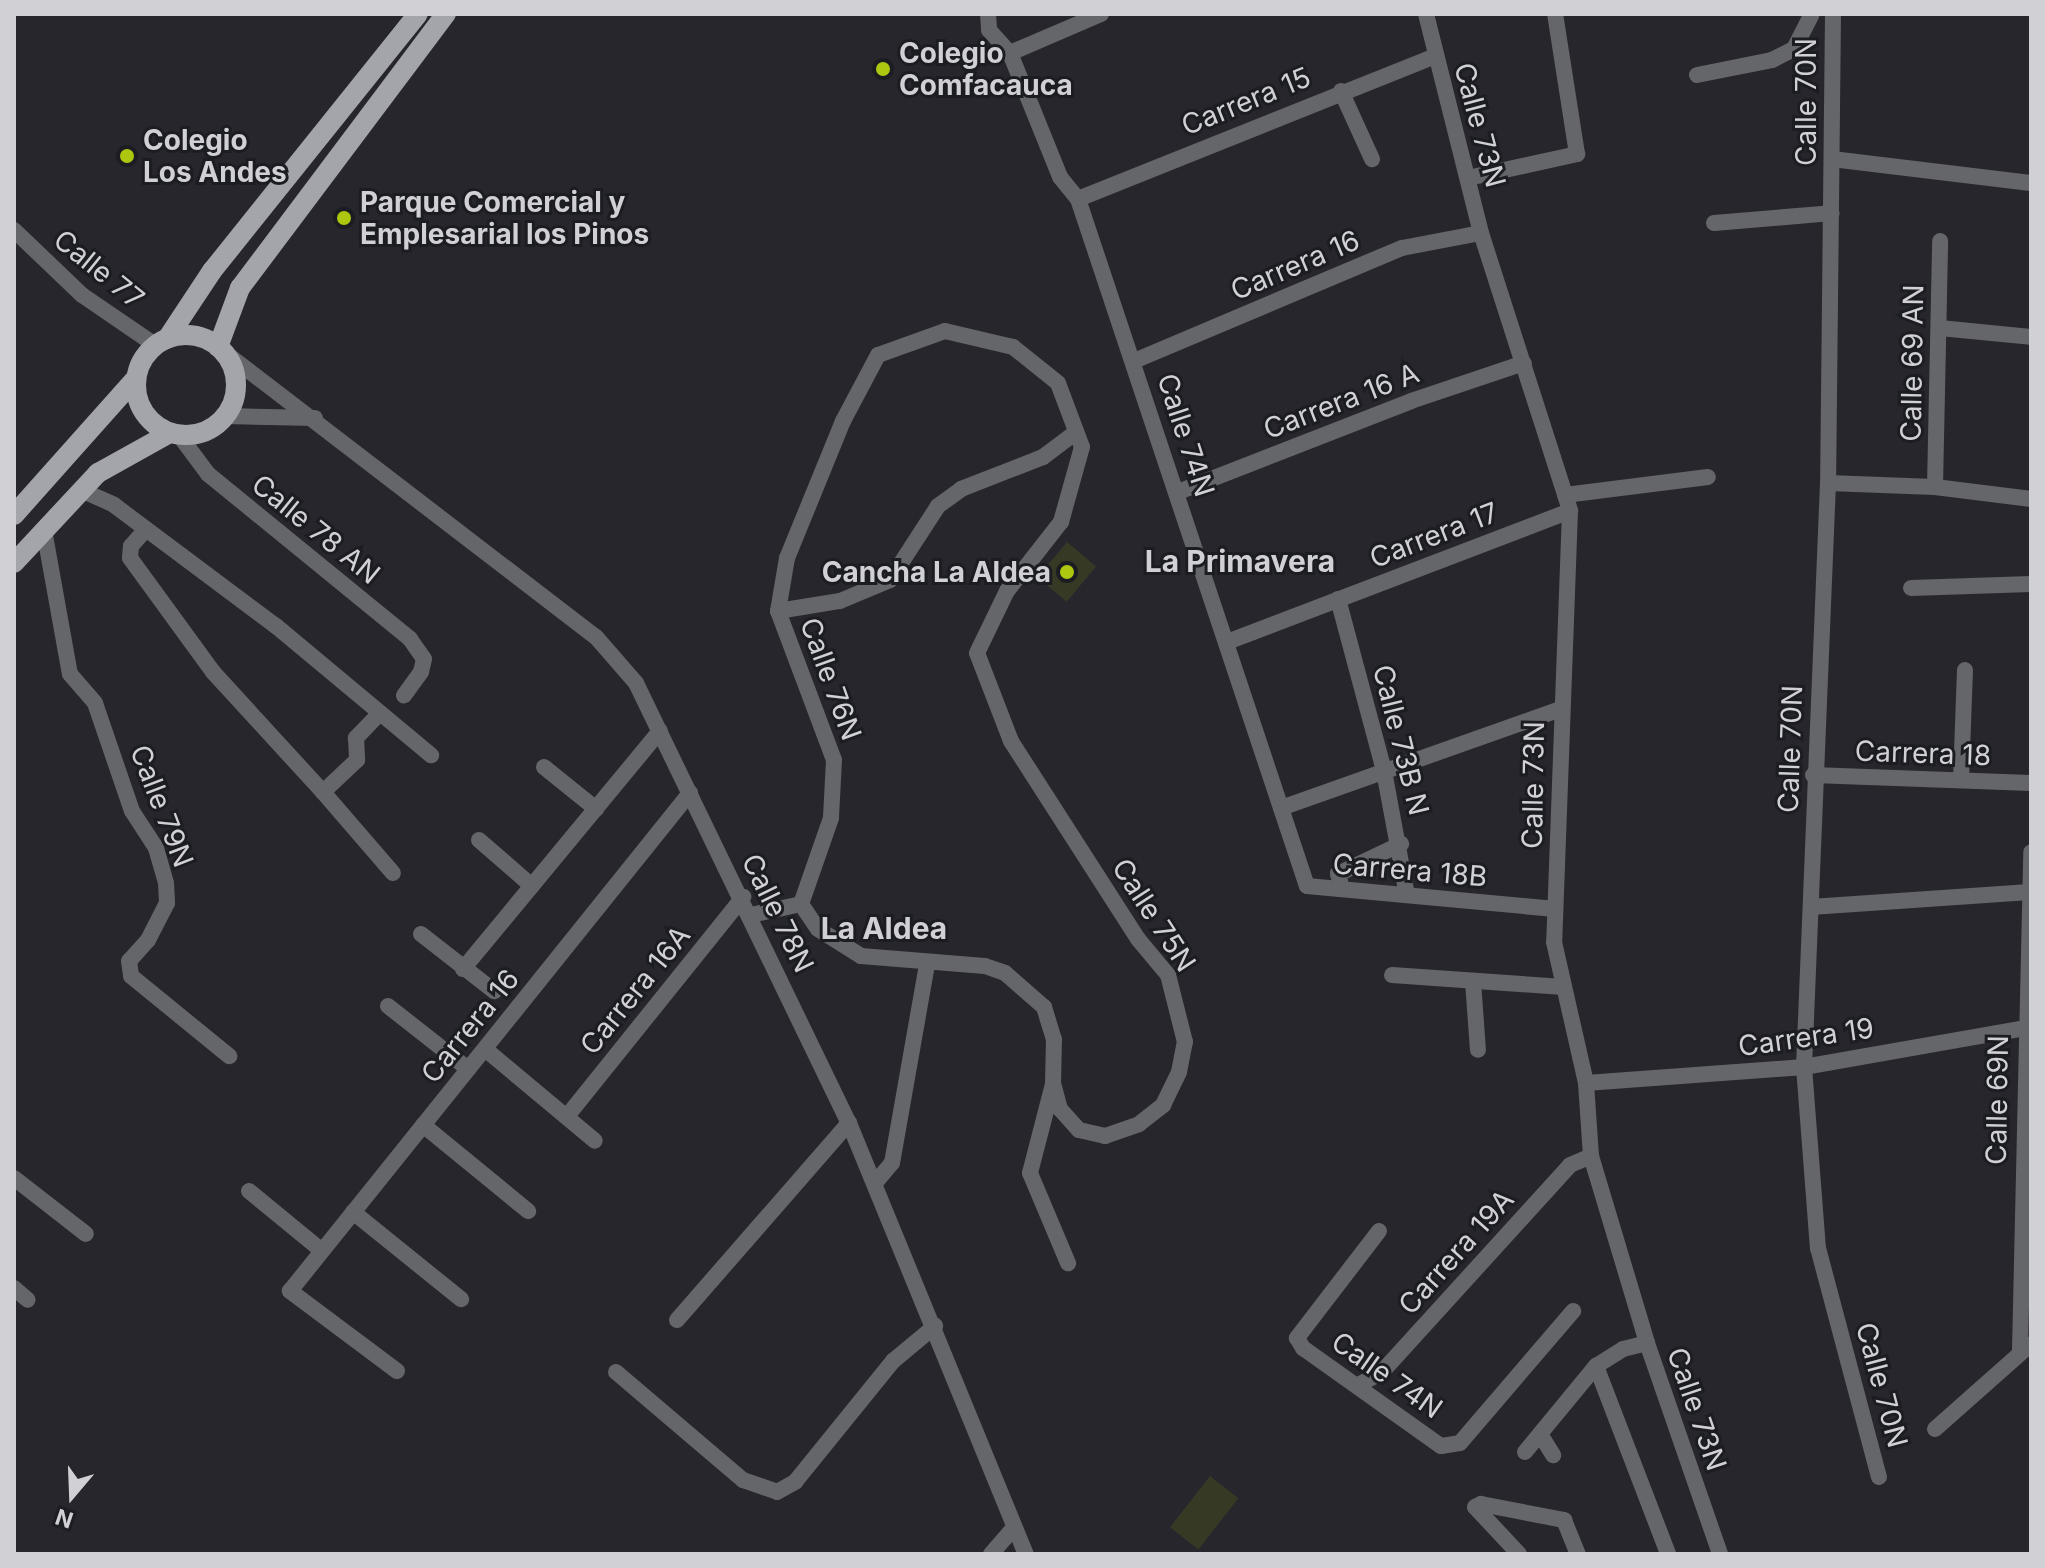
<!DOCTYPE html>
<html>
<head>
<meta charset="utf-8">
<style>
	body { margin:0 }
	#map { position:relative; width:2045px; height:1568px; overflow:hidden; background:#26262c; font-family:Inter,sans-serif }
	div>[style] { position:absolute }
	.green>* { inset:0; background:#363a25; transform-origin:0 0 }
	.minor>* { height:16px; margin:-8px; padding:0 8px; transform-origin:8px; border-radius:8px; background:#656669 }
	.primary>* { height:20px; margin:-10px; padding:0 10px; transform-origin:10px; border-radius:10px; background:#a4a5ab }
	.primary>.ring { margin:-10px; padding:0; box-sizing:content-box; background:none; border:20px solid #a4a5ab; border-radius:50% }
	.dots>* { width:22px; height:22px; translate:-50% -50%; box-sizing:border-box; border:4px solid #1c1d22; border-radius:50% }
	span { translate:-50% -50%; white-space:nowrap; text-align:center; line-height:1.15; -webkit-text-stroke:6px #1c1d22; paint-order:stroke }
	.poi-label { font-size:28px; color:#d1d1d5; font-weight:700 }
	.left { translate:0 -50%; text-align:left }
	.right { translate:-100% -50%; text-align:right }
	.street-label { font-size:28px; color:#d1d1d5 }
	.neighbourhood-label { font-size:30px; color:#d1d1d5; font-weight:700 }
	.frame { position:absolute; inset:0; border:16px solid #d1d1d5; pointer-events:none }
	.north { position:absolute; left:32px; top:1456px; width:80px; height:80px; -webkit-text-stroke:6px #1c1d22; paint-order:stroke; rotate:199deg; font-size:22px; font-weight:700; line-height:32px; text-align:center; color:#d1d1d5 }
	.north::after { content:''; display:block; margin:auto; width:28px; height:36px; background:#d1d1d5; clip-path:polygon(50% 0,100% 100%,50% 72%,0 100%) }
</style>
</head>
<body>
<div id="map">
	<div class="green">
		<i style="left:1067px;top:542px;width:38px;height:46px;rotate:40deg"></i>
		<i style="left:1210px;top:1476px;width:36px;height:65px;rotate:38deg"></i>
	</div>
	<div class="minor">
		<i style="left:988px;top:14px;width:16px;rotate:86deg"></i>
		<i style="left:989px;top:30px;width:31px;rotate:48deg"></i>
		<i style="left:1010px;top:53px;width:134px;rotate:68deg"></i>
		<i style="left:1060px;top:177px;width:28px;rotate:51deg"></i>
		<i style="left:1078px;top:199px;width:724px;rotate:71.57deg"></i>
		<i style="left:1307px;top:886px;width:249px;rotate:5.3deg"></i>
		<i style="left:1426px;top:14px;width:226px;rotate:75.9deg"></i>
		<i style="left:1481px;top:233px;width:292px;rotate:72.2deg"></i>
		<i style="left:1570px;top:511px;width:431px;rotate:92.1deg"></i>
		<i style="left:1554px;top:942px;width:145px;rotate:77.2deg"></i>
		<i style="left:1586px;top:1083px;width:73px;rotate:86.1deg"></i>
		<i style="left:1591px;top:1156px;width:195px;rotate:73.3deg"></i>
		<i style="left:1647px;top:1343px;width:223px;rotate:70.9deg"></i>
		<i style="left:1833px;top:14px;width:469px;rotate:90.6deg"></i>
		<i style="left:1828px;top:483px;width:584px;rotate:92.35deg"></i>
		<i style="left:1804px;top:1067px;width:182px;rotate:85.6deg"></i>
		<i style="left:1818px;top:1248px;width:237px;rotate:75.1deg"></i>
		<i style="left:1010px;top:53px;width:99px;rotate:-23.2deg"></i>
		<i style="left:1697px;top:75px;width:76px;rotate:-11.3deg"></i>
		<i style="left:1772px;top:60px;width:25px;rotate:-27deg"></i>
		<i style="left:1794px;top:49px;width:39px;rotate:-63deg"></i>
		<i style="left:1341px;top:91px;width:75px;rotate:65.5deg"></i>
		<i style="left:1832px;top:159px;width:200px;rotate:6.9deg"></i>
		<i style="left:1468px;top:178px;width:112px;rotate:-12.4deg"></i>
		<i style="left:1577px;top:154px;width:142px;rotate:-98.9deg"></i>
		<i style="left:1078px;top:199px;width:386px;rotate:-21.8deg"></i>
		<i style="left:1714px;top:223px;width:118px;rotate:-4.8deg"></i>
		<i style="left:14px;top:230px;width:94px;rotate:43.7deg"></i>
		<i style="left:82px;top:295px;width:88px;rotate:34.4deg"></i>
		<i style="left:1940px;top:328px;width:91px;rotate:5.6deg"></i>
		<i style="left:223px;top:351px;width:470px;rotate:37.5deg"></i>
		<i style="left:596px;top:637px;width:61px;rotate:49deg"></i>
		<i style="left:636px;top:683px;width:489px;rotate:64.2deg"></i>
		<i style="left:849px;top:1123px;width:466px;rotate:67.7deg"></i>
		<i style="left:1134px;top:361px;width:291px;rotate:-22.9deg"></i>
		<i style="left:1402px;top:248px;width:80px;rotate:-10.8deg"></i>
		<i style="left:226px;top:416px;width:89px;rotate:1.3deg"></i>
		<i style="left:179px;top:435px;width:49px;rotate:53.4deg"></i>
		<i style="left:208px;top:474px;width:261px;rotate:39.2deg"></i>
		<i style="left:410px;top:639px;width:24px;rotate:55deg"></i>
		<i style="left:424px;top:659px;width:13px;rotate:103deg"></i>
		<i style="left:421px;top:672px;width:29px;rotate:126deg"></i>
		<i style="left:1828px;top:483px;width:107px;rotate:2.1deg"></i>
		<i style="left:1935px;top:487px;width:97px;rotate:7.1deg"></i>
		<i style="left:1935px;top:487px;width:246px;rotate:-88.8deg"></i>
		<i style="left:81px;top:490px;width:36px;rotate:24deg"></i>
		<i style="left:114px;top:505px;width:202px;rotate:36.8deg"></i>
		<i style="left:276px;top:626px;width:202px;rotate:39.8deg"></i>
		<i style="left:1178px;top:492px;width:250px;rotate:-21.3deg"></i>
		<i style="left:1411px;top:401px;width:119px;rotate:-18.6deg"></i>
		<i style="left:1565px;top:495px;width:144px;rotate:-7.2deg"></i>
		<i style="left:146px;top:529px;width:23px;rotate:131deg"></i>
		<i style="left:131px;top:546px;width:12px;rotate:95deg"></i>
		<i style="left:130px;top:558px;width:141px;rotate:53.9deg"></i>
		<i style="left:213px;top:672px;width:163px;rotate:47.5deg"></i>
		<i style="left:44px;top:530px;width:146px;rotate:79.8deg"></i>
		<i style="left:70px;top:674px;width:38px;rotate:49deg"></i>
		<i style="left:95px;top:703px;width:114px;rotate:71.1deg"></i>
		<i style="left:132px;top:811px;width:44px;rotate:57deg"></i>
		<i style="left:156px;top:848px;width:36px;rotate:74deg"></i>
		<i style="left:166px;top:883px;width:20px;rotate:87deg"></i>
		<i style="left:167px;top:903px;width:42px;rotate:117.2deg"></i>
		<i style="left:148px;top:940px;width:28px;rotate:132deg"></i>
		<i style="left:129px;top:961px;width:15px;rotate:82deg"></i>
		<i style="left:131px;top:976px;width:127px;rotate:39.2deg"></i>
		<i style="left:1911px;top:588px;width:120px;rotate:-1.9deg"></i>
		<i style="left:1338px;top:599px;width:178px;rotate:75deg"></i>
		<i style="left:1384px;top:771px;width:126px;rotate:79.5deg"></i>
		<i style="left:778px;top:611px;width:63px;rotate:-9.2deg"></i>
		<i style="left:840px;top:601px;width:54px;rotate:-22.8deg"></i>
		<i style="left:890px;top:580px;width:88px;rotate:-57deg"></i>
		<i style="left:938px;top:506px;width:29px;rotate:-36deg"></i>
		<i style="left:961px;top:489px;width:88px;rotate:-21.3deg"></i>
		<i style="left:1043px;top:457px;width:41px;rotate:-37.1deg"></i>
		<i style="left:1227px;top:642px;width:367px;rotate:-20.9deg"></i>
		<i style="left:380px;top:713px;width:35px;rotate:134deg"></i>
		<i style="left:356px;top:738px;width:22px;rotate:87deg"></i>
		<i style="left:357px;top:760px;width:47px;rotate:136.7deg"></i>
		<i style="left:323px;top:792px;width:107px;rotate:49.2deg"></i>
		<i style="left:544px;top:767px;width:67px;rotate:38.9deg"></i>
		<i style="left:1813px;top:775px;width:218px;rotate:2.1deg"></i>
		<i style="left:1961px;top:779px;width:109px;rotate:-87.9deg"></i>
		<i style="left:1281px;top:808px;width:297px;rotate:-19.5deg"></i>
		<i style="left:479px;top:840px;width:70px;rotate:41deg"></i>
		<i style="left:1342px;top:889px;width:16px;rotate:-105deg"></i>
		<i style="left:1338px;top:874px;width:70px;rotate:-25.5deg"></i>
		<i style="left:1811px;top:907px;width:219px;rotate:-3.9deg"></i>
		<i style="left:751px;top:915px;width:51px;rotate:-12.4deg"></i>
		<i style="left:801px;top:904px;width:30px;rotate:56deg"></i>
		<i style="left:818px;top:929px;width:51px;rotate:32.1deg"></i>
		<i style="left:861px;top:956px;width:124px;rotate:4.6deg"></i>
		<i style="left:985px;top:966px;width:21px;rotate:19deg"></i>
		<i style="left:1005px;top:973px;width:52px;rotate:41.1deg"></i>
		<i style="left:1044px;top:1007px;width:34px;rotate:73deg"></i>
		<i style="left:1054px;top:1039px;width:44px;rotate:91.3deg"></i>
		<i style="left:1053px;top:1083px;width:27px;rotate:75deg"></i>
		<i style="left:1060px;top:1109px;width:28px;rotate:48deg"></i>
		<i style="left:1079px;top:1130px;width:27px;rotate:13deg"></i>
		<i style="left:1105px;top:1136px;width:36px;rotate:-19deg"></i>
		<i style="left:1139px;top:1124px;width:31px;rotate:-38deg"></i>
		<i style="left:1163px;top:1105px;width:37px;rotate:-64deg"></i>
		<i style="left:1179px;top:1072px;width:31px;rotate:-79deg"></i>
		<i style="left:1185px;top:1042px;width:69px;rotate:-104.2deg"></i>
		<i style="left:1168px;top:975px;width:47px;rotate:-129.8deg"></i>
		<i style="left:1138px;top:939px;width:235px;rotate:-122.7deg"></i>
		<i style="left:1011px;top:741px;width:94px;rotate:-111.1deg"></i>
		<i style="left:977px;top:653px;width:69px;rotate:-64.2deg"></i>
		<i style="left:1007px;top:591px;width:88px;rotate:-52deg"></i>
		<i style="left:1061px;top:522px;width:78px;rotate:-74.4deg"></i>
		<i style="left:1082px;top:447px;width:68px;rotate:-110.6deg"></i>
		<i style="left:1058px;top:383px;width:58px;rotate:-141.3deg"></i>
		<i style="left:1013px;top:347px;width:70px;rotate:-166.8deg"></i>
		<i style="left:945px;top:331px;width:71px;rotate:160.3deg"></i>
		<i style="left:878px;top:355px;width:75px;rotate:117.9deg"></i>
		<i style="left:843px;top:421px;width:148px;rotate:112.2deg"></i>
		<i style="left:787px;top:558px;width:54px;rotate:99.6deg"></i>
		<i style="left:778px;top:611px;width:159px;rotate:69.4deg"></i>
		<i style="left:834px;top:760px;width:58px;rotate:93deg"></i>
		<i style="left:831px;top:818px;width:91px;rotate:109.2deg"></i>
		<i style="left:421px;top:934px;width:93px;rotate:38deg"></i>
		<i style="left:463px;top:969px;width:309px;rotate:-50.4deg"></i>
		<i style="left:1392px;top:975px;width:172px;rotate:4deg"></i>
		<i style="left:1473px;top:981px;width:69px;rotate:85.9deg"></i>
		<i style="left:388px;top:1006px;width:102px;rotate:38.2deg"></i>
		<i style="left:485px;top:1049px;width:143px;rotate:39.9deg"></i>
		<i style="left:1586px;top:1083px;width:219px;rotate:-4.2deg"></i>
		<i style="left:1804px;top:1067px;width:230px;rotate:-10deg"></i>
		<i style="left:1053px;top:1084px;width:92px;rotate:104.5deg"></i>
		<i style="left:1030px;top:1173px;width:98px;rotate:67.1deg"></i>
		<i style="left:568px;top:1115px;width:280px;rotate:-51.2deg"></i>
		<i style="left:423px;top:1125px;width:136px;rotate:39.3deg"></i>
		<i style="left:14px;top:1178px;width:91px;rotate:37.9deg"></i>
		<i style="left:875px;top:1183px;width:26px;rotate:-50deg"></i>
		<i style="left:892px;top:1163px;width:202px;rotate:-80deg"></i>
		<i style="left:249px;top:1191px;width:94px;rotate:39.4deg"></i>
		<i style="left:353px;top:1212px;width:139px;rotate:38.9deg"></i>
		<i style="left:1379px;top:1231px;width:135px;rotate:127.5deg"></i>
		<i style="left:1297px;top:1338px;width:12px;rotate:59deg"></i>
		<i style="left:1303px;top:1348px;width:169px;rotate:35.4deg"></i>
		<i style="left:1441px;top:1446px;width:19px;rotate:-9deg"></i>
		<i style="left:1460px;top:1443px;width:174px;rotate:-49.4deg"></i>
		<i style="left:14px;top:1288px;width:18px;rotate:41deg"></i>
		<i style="left:677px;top:1320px;width:262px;rotate:-48.9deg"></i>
		<i style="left:2020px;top:1350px;width:498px;rotate:-88.7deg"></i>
		<i style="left:1596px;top:1366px;width:201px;rotate:69deg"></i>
		<i style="left:397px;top:1371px;width:134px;rotate:-143.2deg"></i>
		<i style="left:290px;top:1291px;width:639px;rotate:-51.23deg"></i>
		<i style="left:616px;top:1372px;width:167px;rotate:40.4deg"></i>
		<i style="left:743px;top:1480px;width:36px;rotate:19deg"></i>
		<i style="left:777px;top:1492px;width:21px;rotate:-29deg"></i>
		<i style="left:795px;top:1482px;width:156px;rotate:-51deg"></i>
		<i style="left:893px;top:1361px;width:55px;rotate:-39.8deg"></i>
		<i style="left:1360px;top:1384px;width:24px;rotate:-28deg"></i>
		<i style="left:1381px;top:1373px;width:281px;rotate:-47.7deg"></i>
		<i style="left:1570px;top:1165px;width:23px;rotate:-23deg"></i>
		<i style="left:1935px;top:1429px;width:127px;rotate:-41.5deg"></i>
		<i style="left:1540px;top:1434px;width:25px;rotate:58deg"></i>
		<i style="left:1525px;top:1452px;width:112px;rotate:-50.5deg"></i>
		<i style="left:1596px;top:1366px;width:32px;rotate:-32deg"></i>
		<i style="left:1623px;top:1349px;width:25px;rotate:-14deg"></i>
		<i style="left:991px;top:1554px;width:35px;rotate:-49deg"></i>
		<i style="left:1519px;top:1554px;width:64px;rotate:-133.1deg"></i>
		<i style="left:1475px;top:1507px;width:7px;rotate:-27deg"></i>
		<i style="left:1481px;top:1504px;width:85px;rotate:10.9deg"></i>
		<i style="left:1564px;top:1520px;width:37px;rotate:68deg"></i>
	</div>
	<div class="primary">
		<i class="ring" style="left:136px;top:335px;width:80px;height:80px"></i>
		<i style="left:167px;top:339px;width:82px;rotate:-56.5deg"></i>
		<i style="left:212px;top:271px;width:329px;rotate:-51.3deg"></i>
		<i style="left:218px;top:347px;width:63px;rotate:-69.6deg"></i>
		<i style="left:240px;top:288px;width:343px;rotate:-53.1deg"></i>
		<i style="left:14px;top:515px;width:183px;rotate:-48.3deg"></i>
		<i style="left:14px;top:563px;width:123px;rotate:-47deg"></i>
		<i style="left:98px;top:473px;width:82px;rotate:-29.1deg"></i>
	</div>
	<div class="dots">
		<i style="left:883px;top:69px;background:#adc610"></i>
		<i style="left:127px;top:156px;background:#adc610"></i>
		<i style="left:344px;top:218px;background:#adc610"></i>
		<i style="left:1067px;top:572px;background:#adc610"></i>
	</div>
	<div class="poi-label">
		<span class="left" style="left:899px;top:69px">Colegio<br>Comfacauca</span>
		<span class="left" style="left:143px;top:156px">Colegio<br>Los Andes</span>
		<span class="left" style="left:360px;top:218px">Parque Comercial y<br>Emplesarial los Pinos</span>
		<span class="right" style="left:1051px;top:572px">Cancha La Aldea</span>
	</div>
	<div class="street-label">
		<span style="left:1246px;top:101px;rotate:-22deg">Carrera 15</span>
		<span style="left:1806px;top:102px;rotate:-90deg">Calle 70N</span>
		<span style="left:1480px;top:125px;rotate:75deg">Calle 73N</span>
		<span style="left:1295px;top:265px;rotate:-23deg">Carrera 16</span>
		<span style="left:99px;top:269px;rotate:39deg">Calle 77</span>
		<span style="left:1912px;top:363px;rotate:-89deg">Calle 69 AN</span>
		<span style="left:1341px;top:401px;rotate:-21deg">Carrera 16 A</span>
		<span style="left:1186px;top:435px;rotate:72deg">Calle 74N</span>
		<span style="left:316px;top:529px;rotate:39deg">Calle 78 AN</span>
		<span style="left:1434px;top:535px;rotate:-21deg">Carrera 17</span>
		<span style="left:831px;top:679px;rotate:70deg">Calle 76N</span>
		<span style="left:1401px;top:740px;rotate:76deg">Calle 73B N</span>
		<span style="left:1790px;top:749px;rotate:-88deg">Calle 70N</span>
		<span style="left:1923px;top:753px;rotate:2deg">Carrera 18</span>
		<span style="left:1533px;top:785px;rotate:-89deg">Calle 73N</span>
		<span style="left:162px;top:806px;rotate:69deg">Calle 79N</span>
		<span style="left:1410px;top:870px;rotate:5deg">Carrera 18B</span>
		<span style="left:778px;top:913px;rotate:64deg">Calle 78N</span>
		<span style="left:1154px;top:915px;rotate:57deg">Calle 75N</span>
		<span style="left:635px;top:990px;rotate:-51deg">Carrera 16A</span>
		<span style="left:470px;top:1026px;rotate:-51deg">Carrera 16</span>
		<span style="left:1806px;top:1037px;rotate:-8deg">Carrera 19</span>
		<span style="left:1997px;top:1100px;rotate:-89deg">Calle 69N</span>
		<span style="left:1456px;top:1252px;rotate:-48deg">Carrera 19A</span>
		<span style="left:1387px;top:1375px;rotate:35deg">Calle 74N</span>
		<span style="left:1882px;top:1385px;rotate:75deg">Calle 70N</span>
		<span style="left:1697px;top:1409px;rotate:71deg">Calle 73N</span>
	</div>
	<div class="neighbourhood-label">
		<span style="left:1240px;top:561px">La Primavera</span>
		<span style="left:884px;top:928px">La Aldea</span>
	</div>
	<div class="frame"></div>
	<div class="north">N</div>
</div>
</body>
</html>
